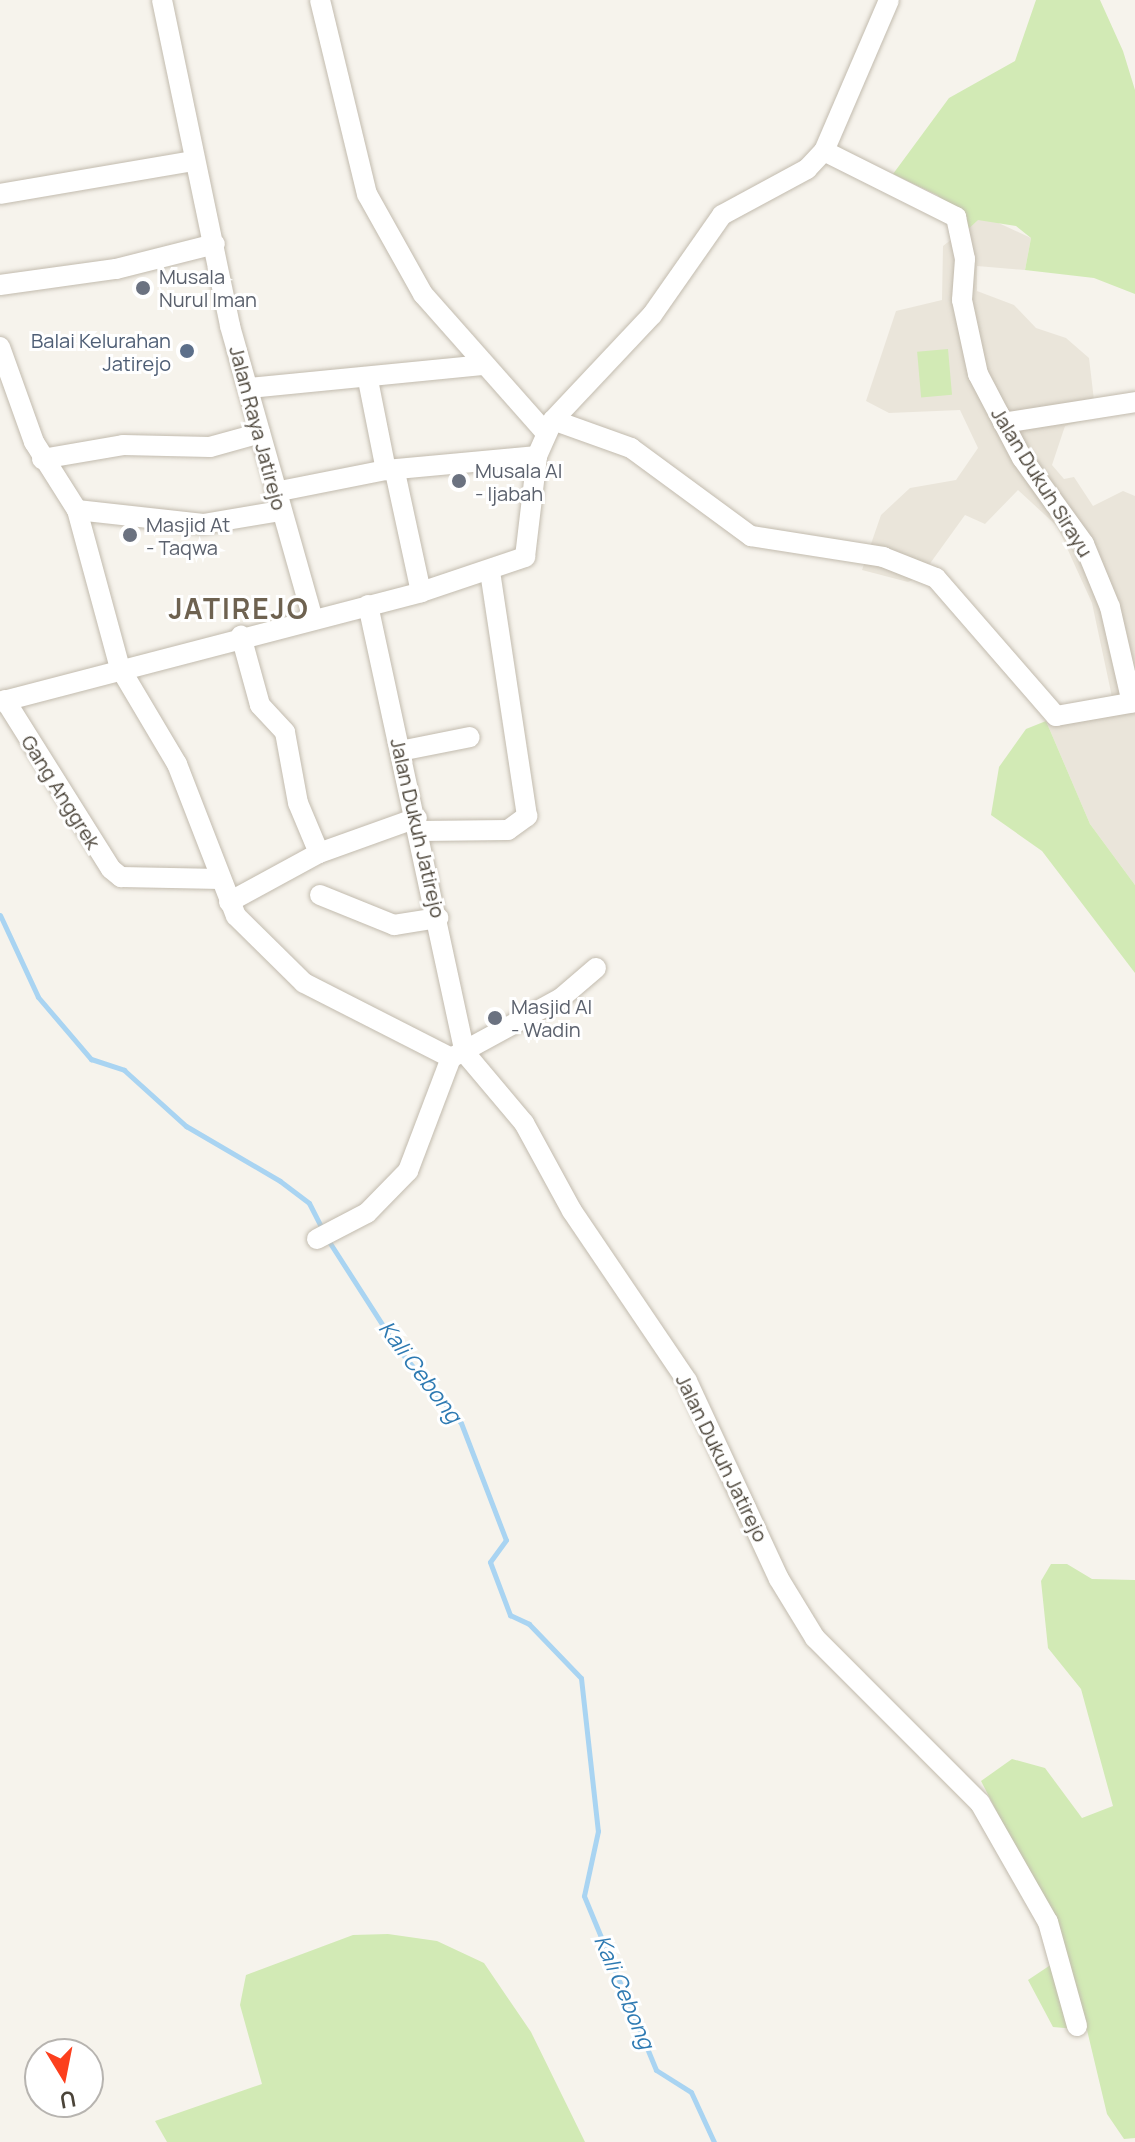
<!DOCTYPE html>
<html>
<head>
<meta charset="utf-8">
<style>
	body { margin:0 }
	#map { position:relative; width:1135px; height:2142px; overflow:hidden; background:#f6f3ec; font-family:Manrope,sans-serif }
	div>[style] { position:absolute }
	.residential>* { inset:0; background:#eae5da }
	.green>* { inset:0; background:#d2eab5; transform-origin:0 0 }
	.stream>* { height:5px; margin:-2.5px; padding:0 2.5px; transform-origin:2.5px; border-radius:2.5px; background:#a9d4f2 }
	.roads { filter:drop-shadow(0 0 2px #c2bbae) drop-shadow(0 0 2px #c2bbae) }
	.minor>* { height:20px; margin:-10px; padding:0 10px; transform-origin:10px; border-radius:10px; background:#fff }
	.dots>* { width:22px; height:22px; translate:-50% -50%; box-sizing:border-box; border:4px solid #fff; border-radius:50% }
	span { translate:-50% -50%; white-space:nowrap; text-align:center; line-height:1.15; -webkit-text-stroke:6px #fff; paint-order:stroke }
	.worship-label { font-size:20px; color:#5b616d }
	.left { translate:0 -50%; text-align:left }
	.service-label { font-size:20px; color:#4e5e75 }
	.right { translate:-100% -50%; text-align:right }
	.street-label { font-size:20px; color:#4b4439 }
	.water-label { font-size:22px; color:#2e7ab2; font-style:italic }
	.district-label { font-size:28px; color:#6e6250; font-weight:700; letter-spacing:2px }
	.north { position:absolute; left:24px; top:2038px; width:80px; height:80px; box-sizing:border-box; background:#fff; border:2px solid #b7b4b0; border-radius:50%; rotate:170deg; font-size:22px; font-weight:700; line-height:32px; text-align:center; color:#4b4439 }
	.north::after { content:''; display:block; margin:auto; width:28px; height:36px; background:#fc3f1d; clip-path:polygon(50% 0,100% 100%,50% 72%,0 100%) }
</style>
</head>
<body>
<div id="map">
	<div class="residential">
		<i style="clip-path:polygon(990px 219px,1031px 238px,1025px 270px,977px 266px,977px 291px,1014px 305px,1036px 328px,1066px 338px,1089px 358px,1096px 417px,1065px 426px,1052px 465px,1064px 479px,1074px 477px,1093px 506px,1123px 491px,1135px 496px,1135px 885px,1090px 824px,1046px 721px,1112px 697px,1092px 603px,1057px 526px,1018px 490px,985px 524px,965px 515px,921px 576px,908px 582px,862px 570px,881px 515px,910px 488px,956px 480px,978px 448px,960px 410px,889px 413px,866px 401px,896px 311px,942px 300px,943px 246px,977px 220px)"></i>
	</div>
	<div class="green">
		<i style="clip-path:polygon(1036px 0,1100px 0,1123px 51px,1135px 90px,1135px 294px,1094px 278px,1025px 270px,1031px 238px,1016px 226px,978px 220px,966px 231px,963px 216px,937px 195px,893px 174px,949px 98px,1015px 61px)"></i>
		<i style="left:948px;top:349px;width:46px;height:31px;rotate:85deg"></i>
		<i style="clip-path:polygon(1046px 721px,1090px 824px,1135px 885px,1135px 973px,1042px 851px,991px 815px,999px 767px,1026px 729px)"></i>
		<i style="clip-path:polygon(1051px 1564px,1067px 1564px,1092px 1579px,1135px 1580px,1135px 2138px,1124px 2139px,1107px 2114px,1087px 2030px,1053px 2027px,1028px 1980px,1064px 1956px,1059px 1932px,981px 1781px,1012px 1759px,1045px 1768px,1082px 1818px,1113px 1806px,1081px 1689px,1048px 1648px,1041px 1581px)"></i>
		<i style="clip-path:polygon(388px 1934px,437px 1941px,484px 1963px,531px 2032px,585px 2142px,167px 2142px,155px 2121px,262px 2084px,240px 2005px,246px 1975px,353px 1935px)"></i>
	</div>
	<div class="stream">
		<i style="left:0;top:915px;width:90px;rotate:65.1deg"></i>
		<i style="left:38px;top:997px;width:82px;rotate:49.5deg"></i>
		<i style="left:91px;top:1059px;width:35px;rotate:18deg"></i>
		<i style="left:124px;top:1070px;width:84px;rotate:42.1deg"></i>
		<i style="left:186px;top:1126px;width:109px;rotate:30.3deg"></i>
		<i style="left:280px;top:1181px;width:36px;rotate:37deg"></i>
		<i style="left:309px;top:1203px;width:31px;rotate:63deg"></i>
		<i style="left:328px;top:1240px;width:130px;rotate:57.3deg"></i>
		<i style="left:398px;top:1349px;width:97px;rotate:49.6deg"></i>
		<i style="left:461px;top:1423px;width:125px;rotate:69deg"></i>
		<i style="left:506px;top:1540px;width:27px;rotate:126deg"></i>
		<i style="left:490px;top:1562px;width:57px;rotate:69.3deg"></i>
		<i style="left:510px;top:1615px;width:21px;rotate:25deg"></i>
		<i style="left:529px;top:1624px;width:75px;rotate:46.1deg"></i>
		<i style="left:581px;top:1678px;width:154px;rotate:83.7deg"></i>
		<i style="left:598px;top:1831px;width:66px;rotate:102.2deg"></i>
		<i style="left:584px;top:1896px;width:188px;rotate:67.5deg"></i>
		<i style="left:656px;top:2070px;width:41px;rotate:32.2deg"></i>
		<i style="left:691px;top:2092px;width:55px;rotate:65.3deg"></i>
	</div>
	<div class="roads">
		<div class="minor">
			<i style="left:162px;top:0;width:333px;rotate:78.2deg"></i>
			<i style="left:230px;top:326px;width:305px;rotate:74.2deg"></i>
			<i style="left:320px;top:0;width:200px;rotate:76.4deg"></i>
			<i style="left:367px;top:194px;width:115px;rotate:60.8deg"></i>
			<i style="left:423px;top:294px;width:184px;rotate:48.5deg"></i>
			<i style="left:824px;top:151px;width:148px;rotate:26.6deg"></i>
			<i style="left:956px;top:217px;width:43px;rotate:77.9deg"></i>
			<i style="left:965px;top:259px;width:41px;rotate:94.2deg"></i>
			<i style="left:962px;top:300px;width:76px;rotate:77.8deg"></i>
			<i style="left:978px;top:374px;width:95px;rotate:62.4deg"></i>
			<i style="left:1022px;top:458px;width:106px;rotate:54.2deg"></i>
			<i style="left:1084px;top:544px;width:68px;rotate:67.6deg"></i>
			<i style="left:1110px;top:607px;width:98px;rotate:77.1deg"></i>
			<i style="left:0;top:194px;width:197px;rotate:-9.7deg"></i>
			<i style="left:0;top:285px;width:117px;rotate:-7.9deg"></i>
			<i style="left:116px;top:269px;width:102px;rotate:-14.2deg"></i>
			<i style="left:0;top:347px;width:101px;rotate:70.3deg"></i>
			<i style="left:34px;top:442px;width:80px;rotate:57.7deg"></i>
			<i style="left:77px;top:510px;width:164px;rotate:74.8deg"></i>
			<i style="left:120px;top:668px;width:112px;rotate:59.3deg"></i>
			<i style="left:177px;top:764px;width:163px;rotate:68.8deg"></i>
			<i style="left:236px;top:916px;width:95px;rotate:44.6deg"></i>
			<i style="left:304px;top:983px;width:165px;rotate:27deg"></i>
			<i style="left:368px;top:380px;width:92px;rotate:78.7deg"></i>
			<i style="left:249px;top:388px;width:237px;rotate:-5.6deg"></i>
			<i style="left:553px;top:420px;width:83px;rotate:19.7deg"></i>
			<i style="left:631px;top:448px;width:149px;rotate:36.3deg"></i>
			<i style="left:751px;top:536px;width:134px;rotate:9deg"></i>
			<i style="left:883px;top:557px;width:57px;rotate:21.6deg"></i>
			<i style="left:936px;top:578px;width:183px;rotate:49deg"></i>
			<i style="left:1056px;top:716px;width:80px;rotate:-10deg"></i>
			<i style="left:1003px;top:423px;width:134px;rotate:-9deg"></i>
			<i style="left:42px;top:459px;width:82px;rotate:-9.8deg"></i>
			<i style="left:123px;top:445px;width:87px;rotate:1.3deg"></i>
			<i style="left:210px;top:447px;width:52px;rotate:-15.6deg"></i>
			<i style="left:395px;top:472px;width:123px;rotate:77.8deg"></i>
			<i style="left:275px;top:492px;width:113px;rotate:-11.2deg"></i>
			<i style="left:386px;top:470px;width:152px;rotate:-5.3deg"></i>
			<i style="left:77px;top:510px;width:127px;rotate:6.3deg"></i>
			<i style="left:203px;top:524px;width:79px;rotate:-9.5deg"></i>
			<i style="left:368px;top:605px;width:458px;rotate:77.8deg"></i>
			<i style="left:465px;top:1053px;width:92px;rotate:49.9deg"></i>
			<i style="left:524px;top:1123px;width:100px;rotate:61.4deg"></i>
			<i style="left:572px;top:1211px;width:205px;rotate:55.9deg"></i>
			<i style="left:687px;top:1381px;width:218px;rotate:65.1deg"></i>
			<i style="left:779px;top:1579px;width:69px;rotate:58.6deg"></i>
			<i style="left:815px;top:1638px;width:233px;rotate:45deg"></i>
			<i style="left:980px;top:1803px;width:137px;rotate:60.3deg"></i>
			<i style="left:1048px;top:1922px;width:108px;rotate:74.4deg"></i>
			<i style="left:5px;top:700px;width:199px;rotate:57.9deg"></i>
			<i style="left:111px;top:869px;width:13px;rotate:39deg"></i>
			<i style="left:121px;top:877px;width:100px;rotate:1.1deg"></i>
			<i style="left:0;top:702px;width:435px;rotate:-14.6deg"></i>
			<i style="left:421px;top:592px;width:110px;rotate:-18.6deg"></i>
			<i style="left:525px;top:557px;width:102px;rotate:-83.2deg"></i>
			<i style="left:537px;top:456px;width:39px;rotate:-66deg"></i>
			<i style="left:553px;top:420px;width:144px;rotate:-46.7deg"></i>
			<i style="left:652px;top:315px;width:122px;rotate:-55deg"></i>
			<i style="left:722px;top:215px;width:97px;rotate:-28.4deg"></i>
			<i style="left:807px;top:169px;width:25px;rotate:-47deg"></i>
			<i style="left:824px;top:151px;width:164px;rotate:-66.7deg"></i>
			<i style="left:400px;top:751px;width:71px;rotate:-11.3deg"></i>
			<i style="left:420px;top:831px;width:88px;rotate:-0.7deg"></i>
			<i style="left:508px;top:830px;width:24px;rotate:-36deg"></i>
			<i style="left:527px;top:816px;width:247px;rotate:-98.6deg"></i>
			<i style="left:319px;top:853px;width:104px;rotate:-19.7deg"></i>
			<i style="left:320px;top:895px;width:80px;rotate:22.1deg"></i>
			<i style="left:394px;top:925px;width:45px;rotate:-9deg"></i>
			<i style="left:229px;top:902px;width:102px;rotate:-28.6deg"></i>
			<i style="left:319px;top:853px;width:54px;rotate:-112.8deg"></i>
			<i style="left:298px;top:803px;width:72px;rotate:-100.4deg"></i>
			<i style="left:285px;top:732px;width:37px;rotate:-133deg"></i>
			<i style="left:260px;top:705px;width:72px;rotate:-105.4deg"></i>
			<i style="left:317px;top:1239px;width:56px;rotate:-27.5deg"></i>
			<i style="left:367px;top:1213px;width:59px;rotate:-45.7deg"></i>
			<i style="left:408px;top:1171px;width:121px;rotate:-69.2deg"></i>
			<i style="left:451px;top:1058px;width:125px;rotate:-28.6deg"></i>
			<i style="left:561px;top:998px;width:46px;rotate:-40.6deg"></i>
		</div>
	</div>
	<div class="dots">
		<i style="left:143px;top:288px;background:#6b7280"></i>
		<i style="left:187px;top:351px;background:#5c6f8a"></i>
		<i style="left:459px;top:481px;background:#6b7280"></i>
		<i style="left:130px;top:535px;background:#6b7280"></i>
		<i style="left:495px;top:1018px;background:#6b7280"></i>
	</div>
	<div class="worship-label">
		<span class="left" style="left:159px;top:288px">Musala<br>Nurul Iman</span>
		<span class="left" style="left:475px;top:482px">Musala Al<br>- Ijabah</span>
		<span class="left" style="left:146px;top:536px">Masjid At<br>- Taqwa</span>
		<span class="left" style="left:511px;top:1018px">Masjid Al<br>- Wadin</span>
	</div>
	<div class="service-label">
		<span class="right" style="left:171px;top:352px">Balai Kelurahan<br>Jatirejo</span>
	</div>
	<div class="street-label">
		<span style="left:258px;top:428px;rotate:75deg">Jalan Raya Jatirejo</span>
		<span style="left:1042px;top:482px;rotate:58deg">Jalan Dukuh Sirayu</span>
		<span style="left:61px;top:792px;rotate:58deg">Gang Anggrek</span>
		<span style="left:418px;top:828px;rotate:77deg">Jalan Dukuh Jatirejo</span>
		<span style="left:722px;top:1458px;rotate:64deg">Jalan Dukuh Jatirejo</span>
	</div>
	<div class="water-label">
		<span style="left:420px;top:1372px;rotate:53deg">Kali Cebong</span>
		<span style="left:624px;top:1992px;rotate:67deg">Kali Cebong</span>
	</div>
	<div class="district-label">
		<span style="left:239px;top:608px">JATIREJO</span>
	</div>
	<div class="north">U</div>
</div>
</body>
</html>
